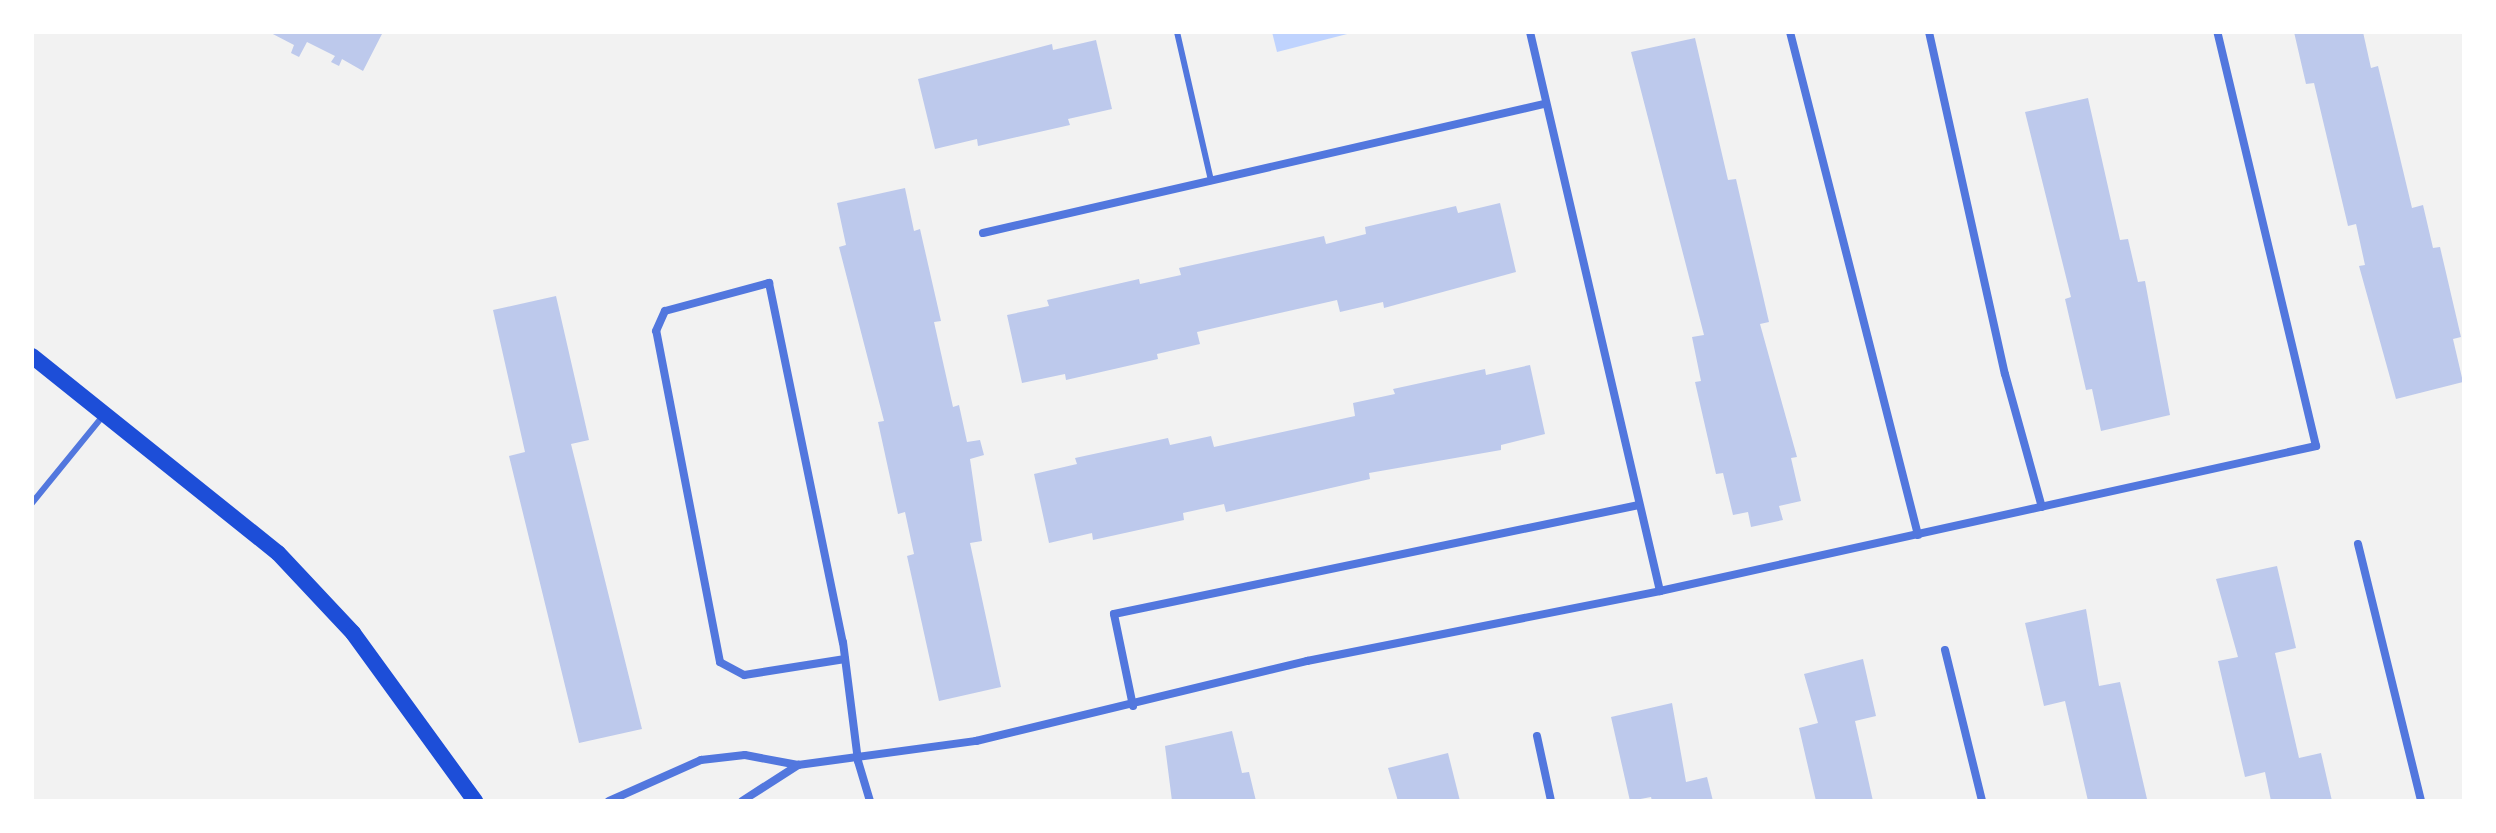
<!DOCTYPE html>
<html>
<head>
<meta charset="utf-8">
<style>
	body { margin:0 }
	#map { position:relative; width:2496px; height:833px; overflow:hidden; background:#f2f2f2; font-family:Spectral,serif }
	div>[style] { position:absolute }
	.water>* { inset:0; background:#bfd3fe }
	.building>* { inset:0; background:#bdc9ec }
	.service>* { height:6px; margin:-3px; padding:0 3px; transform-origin:3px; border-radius:3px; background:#5277de }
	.minor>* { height:8px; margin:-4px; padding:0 4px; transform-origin:4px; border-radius:4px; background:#5277de }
	.secondary>* { height:16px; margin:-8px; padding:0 8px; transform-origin:8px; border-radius:8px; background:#1d4ed8 }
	span { translate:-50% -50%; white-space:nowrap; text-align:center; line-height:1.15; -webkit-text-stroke:8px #fff; paint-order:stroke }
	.frame { position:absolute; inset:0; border:34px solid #fff; pointer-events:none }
</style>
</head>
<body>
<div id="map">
	<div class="water">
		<i style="clip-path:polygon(1272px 32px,1355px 32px,1277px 52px)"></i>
	</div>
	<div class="building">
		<i style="clip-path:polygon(269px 32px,383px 32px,363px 71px,342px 59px,339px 66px,331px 62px,335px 56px,307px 42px,299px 57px,291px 53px,294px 45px)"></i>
		<i style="clip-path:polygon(2294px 32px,2363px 32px,2371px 68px,2378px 66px,2412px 208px,2423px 205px,2433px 248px,2440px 247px,2461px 337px,2453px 339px,2463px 382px,2396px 399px,2359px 266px,2365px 265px,2356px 224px,2348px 226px,2314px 83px,2306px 84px)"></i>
		<i style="clip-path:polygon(1695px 38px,1728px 180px,1736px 179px,1769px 322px,1760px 324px,1797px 457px,1791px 458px,1801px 501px,1779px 506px,1783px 520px,1751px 527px,1748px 512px,1733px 515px,1723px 473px,1716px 474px,1695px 382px,1701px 381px,1692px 337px,1704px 335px,1631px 52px)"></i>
		<i style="clip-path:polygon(1096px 40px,1112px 109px,1068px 119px,1070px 125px,978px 146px,977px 139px,935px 149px,918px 79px,1052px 44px,1053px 50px)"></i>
		<i style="clip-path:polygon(2088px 98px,2120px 240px,2128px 239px,2138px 282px,2145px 281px,2170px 415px,2101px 431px,2092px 389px,2086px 390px,2065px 299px,2071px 297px,2025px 112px)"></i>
		<i style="clip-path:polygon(905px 188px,914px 231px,920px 229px,941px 321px,934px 322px,953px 407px,959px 405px,967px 442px,980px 440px,984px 455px,970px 459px,982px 541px,970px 543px,1001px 687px,939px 701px,907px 556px,914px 554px,905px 512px,898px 514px,878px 422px,884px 421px,839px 247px,846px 245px,837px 203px)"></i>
		<i style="clip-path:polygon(1500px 203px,1516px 272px,1384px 308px,1383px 302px,1340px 312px,1337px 300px,1197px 332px,1200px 344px,1157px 354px,1158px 359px,1066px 380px,1065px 374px,1022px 383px,1007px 315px,1049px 306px,1047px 300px,1139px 279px,1140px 284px,1181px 275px,1179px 268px,1324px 236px,1326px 244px,1366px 234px,1365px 227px,1456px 206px,1458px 213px)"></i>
		<i style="clip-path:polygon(556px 296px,589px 440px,571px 444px,642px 729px,579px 743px,509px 456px,525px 452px,493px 310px)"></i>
		<i style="clip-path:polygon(1530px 365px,1545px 434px,1501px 445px,1501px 450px,1369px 473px,1370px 479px,1226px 512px,1224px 504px,1183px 513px,1184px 520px,1093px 540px,1092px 533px,1049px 543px,1034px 474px,1077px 464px,1075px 458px,1168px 438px,1170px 445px,1211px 436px,1214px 447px,1355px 416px,1353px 403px,1395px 394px,1393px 389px,1485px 369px,1486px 375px)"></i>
		<i style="clip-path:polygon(2277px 566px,2296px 648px,2275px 653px,2299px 758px,2321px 753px,2332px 801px,2271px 801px,2265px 772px,2245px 777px,2218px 661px,2238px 657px,2216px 579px)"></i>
		<i style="clip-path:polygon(2086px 609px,2099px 686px,2120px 682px,2147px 799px,2088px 801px,2065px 701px,2044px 706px,2025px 623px)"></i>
		<i style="clip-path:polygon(1863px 659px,1876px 716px,1855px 721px,1873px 801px,1816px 801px,1799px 728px,1818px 723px,1804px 674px)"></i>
		<i style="clip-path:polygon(1672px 703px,1686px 782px,1707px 777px,1713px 801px,1652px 801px,1651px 797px,1630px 801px,1611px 717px)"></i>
		<i style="clip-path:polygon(1232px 731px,1242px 773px,1249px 772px,1256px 801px,1172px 801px,1165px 746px)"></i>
		<i style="clip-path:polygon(1448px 753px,1460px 801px,1398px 801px,1388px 768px)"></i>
	</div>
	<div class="service">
		<i style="left:1177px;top:32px;width:153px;rotate:77.1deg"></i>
		<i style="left:32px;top:503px;width:112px;rotate:-50.8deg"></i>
	</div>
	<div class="minor">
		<i style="left:1530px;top:32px;width:574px;rotate:76.91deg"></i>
		<i style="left:1790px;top:32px;width:519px;rotate:75.72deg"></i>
		<i style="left:1929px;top:32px;width:350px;rotate:77.5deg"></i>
		<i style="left:2005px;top:374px;width:138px;rotate:74.5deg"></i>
		<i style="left:983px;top:233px;width:576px;rotate:-12.95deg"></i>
		<i style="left:2358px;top:544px;width:265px;rotate:76.2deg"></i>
		<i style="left:1945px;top:650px;width:155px;rotate:76.2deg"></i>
		<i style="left:845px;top:659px;width:102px;rotate:171deg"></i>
		<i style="left:744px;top:675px;width:27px;rotate:-152deg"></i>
		<i style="left:720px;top:662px;width:337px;rotate:-100.9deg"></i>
		<i style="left:656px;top:331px;width:22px;rotate:-66deg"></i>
		<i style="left:665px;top:311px;width:108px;rotate:-15.1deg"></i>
		<i style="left:769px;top:283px;width:367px;rotate:78.4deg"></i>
		<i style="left:843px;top:642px;width:120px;rotate:82.8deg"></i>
		<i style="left:858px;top:761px;width:42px;rotate:73.3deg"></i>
		<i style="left:1133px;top:706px;width:94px;rotate:-101.7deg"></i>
		<i style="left:1114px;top:614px;width:536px;rotate:-11.73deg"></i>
		<i style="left:1537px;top:736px;width:66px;rotate:77.8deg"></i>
		<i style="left:609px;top:801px;width:101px;rotate:-24deg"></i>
		<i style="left:701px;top:760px;width:44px;rotate:-6.5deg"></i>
		<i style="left:745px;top:755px;width:54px;rotate:10.7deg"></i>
		<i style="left:798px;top:765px;width:180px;rotate:-7.7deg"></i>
		<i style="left:976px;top:741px;width:341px;rotate:-13.6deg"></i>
		<i style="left:1307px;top:661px;width:360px;rotate:-11.2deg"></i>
		<i style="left:1660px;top:591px;width:672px;rotate:-12.46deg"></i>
		<i style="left:2316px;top:446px;width:426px;rotate:-103.4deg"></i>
		<i style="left:742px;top:801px;width:67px;rotate:-32.7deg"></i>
	</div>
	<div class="secondary">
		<i style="left:32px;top:356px;width:315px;rotate:38.7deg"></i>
		<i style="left:278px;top:553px;width:110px;rotate:46.8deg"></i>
		<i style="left:353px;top:633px;width:208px;rotate:54deg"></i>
	</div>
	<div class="frame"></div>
</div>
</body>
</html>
